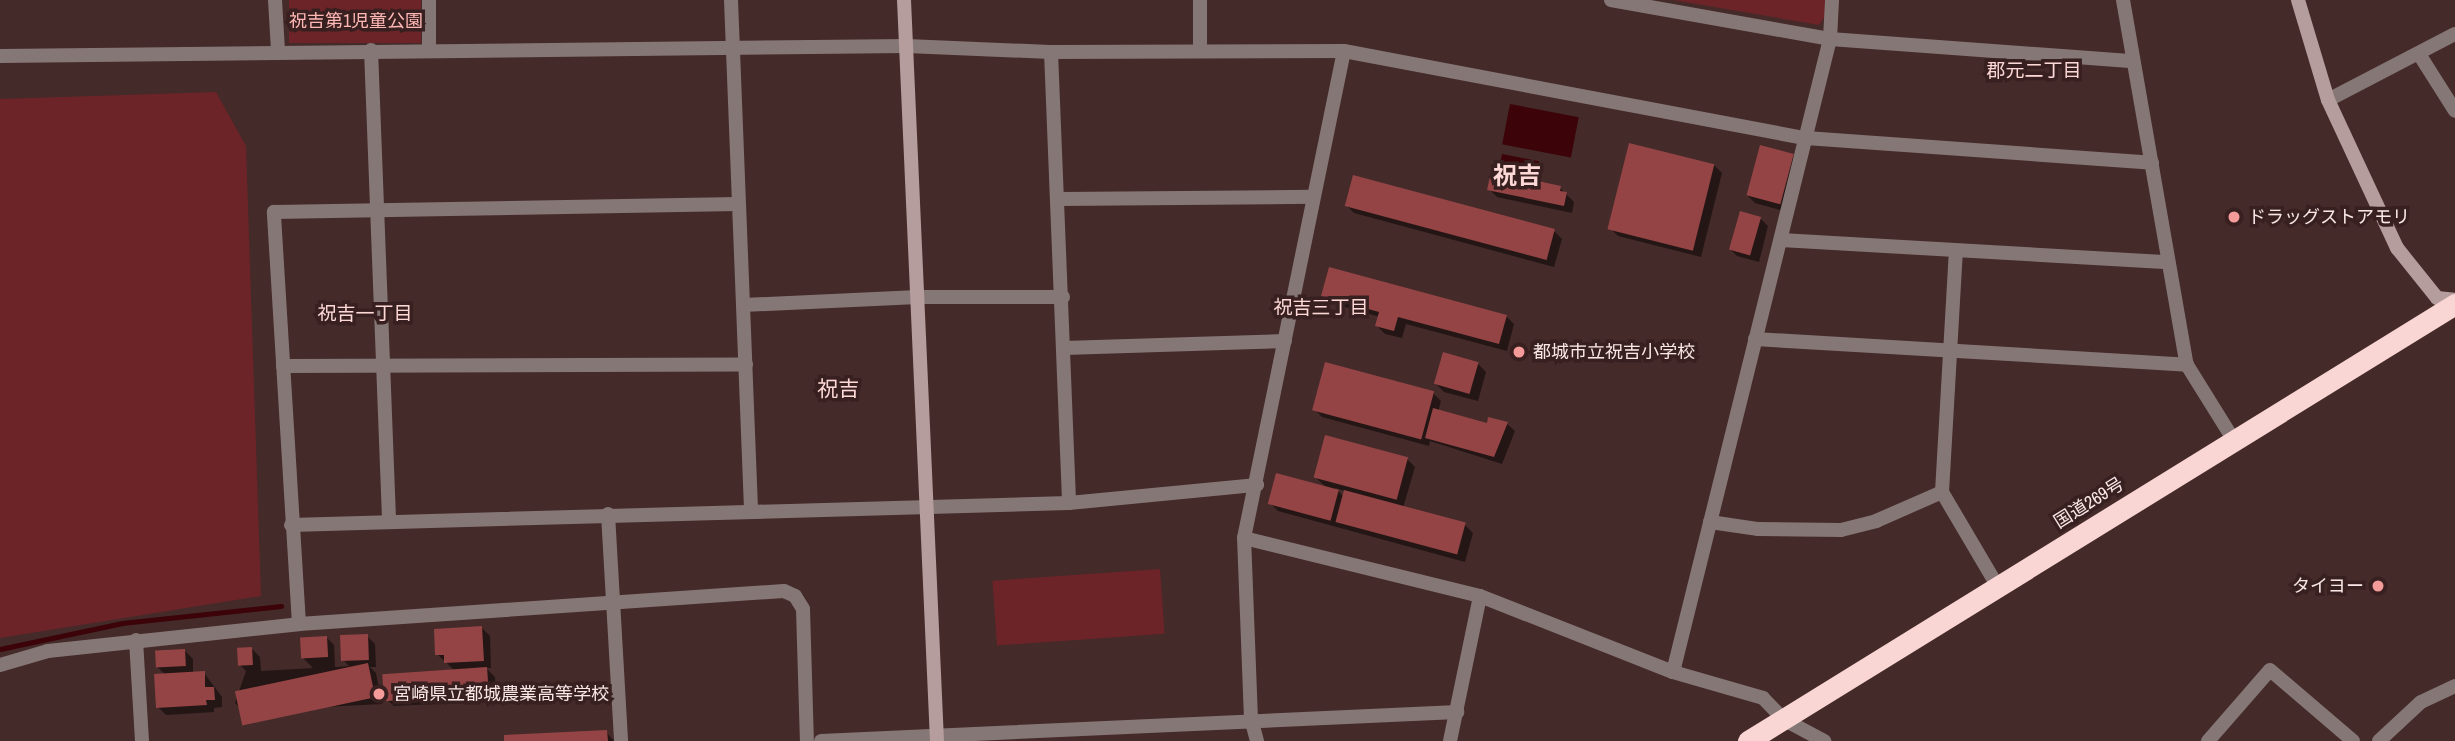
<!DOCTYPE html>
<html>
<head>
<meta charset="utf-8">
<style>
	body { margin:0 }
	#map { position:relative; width:2455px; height:741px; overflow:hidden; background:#442a29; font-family:"Archivo Narrow","Noto Sans JP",sans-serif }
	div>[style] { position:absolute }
	.green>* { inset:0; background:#6c2428; transform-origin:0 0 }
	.water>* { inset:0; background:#3c0309; transform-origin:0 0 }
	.shadow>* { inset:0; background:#0007 }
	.stream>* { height:5px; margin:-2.5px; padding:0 2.5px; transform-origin:2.5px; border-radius:2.5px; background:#3c0309 }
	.building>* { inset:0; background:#944445; transform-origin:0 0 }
	.street>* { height:14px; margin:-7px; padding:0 7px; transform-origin:7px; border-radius:7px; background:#857776 }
	.secondary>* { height:14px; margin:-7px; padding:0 7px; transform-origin:7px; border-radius:7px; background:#b49d9c }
	.highway>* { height:21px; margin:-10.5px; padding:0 10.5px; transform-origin:10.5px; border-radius:10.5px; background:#f9d6d4 }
	.dots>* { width:19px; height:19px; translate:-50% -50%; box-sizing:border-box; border:4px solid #392020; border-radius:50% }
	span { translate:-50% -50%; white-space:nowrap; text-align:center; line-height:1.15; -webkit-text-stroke:7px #392020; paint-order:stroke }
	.park-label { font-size:18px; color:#feb7b5 }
	.poi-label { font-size:18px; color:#f9e7e7 }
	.left { translate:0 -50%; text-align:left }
	.right { translate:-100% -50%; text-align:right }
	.street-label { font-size:18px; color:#f9e7e7 }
	.neighbourhood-label { font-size:19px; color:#fcd8d6 }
	.quarter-label { font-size:21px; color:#fcd8d6 }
	.district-label { font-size:24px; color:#fcd8d6; font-weight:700 }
</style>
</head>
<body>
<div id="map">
	<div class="green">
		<i style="left:289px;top:0;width:132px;height:43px"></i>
		<i style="clip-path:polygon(1673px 0,1826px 0,1826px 15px,1819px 25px)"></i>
		<i style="clip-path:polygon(216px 92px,246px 146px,261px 596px,0 638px,0 99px)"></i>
		<i style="left:1160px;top:569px;width:65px;height:168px;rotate:86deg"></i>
	</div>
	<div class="water">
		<i style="left:1510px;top:104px;width:70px;height:41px;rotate:11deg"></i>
		<i style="left:1502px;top:154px;width:38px;height:12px;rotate:11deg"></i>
	</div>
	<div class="shadow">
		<i style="clip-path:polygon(1793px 156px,1801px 164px,1787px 212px,1755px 203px,1747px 195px)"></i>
		<i style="clip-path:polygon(1714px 165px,1722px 173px,1701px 257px,1618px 236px,1610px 228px)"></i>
		<i style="clip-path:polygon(1560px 188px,1574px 202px,1572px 213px,1497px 197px,1489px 189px)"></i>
		<i style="clip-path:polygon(1346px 205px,1554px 231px,1562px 239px,1554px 267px,1354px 213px)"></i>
		<i style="clip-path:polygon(1760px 218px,1768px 226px,1759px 262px,1737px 256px,1729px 248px)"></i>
		<i style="clip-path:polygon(1323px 295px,1506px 316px,1514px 324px,1507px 351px,1406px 324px,1402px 338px,1385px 334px,1377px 326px,1380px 317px,1331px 303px)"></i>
		<i style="clip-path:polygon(1478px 364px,1486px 372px,1478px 401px,1444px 392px,1436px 384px)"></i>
		<i style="clip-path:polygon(1433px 393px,1441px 401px,1438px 412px,1488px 425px,1507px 424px,1515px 431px,1502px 464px,1430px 441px,1429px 446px,1322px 417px,1314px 409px)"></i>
		<i style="clip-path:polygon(evenodd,1407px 459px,1415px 467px,1403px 508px,1465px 525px,1473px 533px,1465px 562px,1278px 511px,1270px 503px,1327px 488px,1315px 477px,1407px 459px,1335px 488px,1345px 491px,1344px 497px,1335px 488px)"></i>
		<i style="clip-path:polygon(482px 628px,490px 636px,491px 668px,486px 668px,495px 677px,496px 701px,394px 706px,385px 698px,454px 670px,437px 654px)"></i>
		<i style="clip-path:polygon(367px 636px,375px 644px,376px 667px,370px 667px,376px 673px,382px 704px,243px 711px,235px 703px,246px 671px,240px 665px,252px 649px,260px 657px,261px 671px,313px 668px,303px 658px,326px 637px,334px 645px,335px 667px,349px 666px,343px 660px)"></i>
		<i style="clip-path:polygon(185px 651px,193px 659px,193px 673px,204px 673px,222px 697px,222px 707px,214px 708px,214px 712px,166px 715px,158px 707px,166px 675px,157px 667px)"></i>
		<i style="clip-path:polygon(606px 732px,614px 741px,506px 741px)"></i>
	</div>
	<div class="stream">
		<i style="left:0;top:649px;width:125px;rotate:-12deg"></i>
		<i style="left:122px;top:623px;width:160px;rotate:-6.1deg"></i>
	</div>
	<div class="building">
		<i style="left:1629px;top:143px;width:88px;height:89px;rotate:14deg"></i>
		<i style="left:1760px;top:145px;width:35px;height:52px;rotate:15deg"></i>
		<i style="left:1353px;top:175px;width:209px;height:32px;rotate:15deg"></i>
		<i style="clip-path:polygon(1510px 175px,1561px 186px,1560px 191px,1567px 192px,1564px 206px,1487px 190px,1490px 176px,1509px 180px)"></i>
		<i style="left:1740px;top:211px;width:22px;height:40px;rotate:16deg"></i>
		<i style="clip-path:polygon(1329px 267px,1507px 315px,1499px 344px,1398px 317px,1394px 331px,1375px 326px,1379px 312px,1321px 296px)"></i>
		<i style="left:1443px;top:352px;width:37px;height:33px;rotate:16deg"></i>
		<i style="left:1325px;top:362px;width:113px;height:50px;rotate:15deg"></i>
		<i style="clip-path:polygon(1433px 408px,1487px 423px,1488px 417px,1508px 422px,1494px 457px,1425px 438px)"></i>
		<i style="left:1325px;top:435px;width:86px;height:44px;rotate:15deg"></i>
		<i style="left:1276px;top:473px;width:65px;height:32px;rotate:15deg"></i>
		<i style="left:1344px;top:490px;width:126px;height:33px;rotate:15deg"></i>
		<i style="clip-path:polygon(482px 626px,484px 661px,444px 663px,444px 655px,435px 655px,434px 629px)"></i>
		<i style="left:368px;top:634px;width:26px;height:28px;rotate:88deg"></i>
		<i style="left:327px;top:636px;width:21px;height:27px;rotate:87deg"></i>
		<i style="left:252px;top:647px;width:18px;height:15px;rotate:87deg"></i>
		<i style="left:185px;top:649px;width:17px;height:30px;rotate:87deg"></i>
		<i style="left:368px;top:663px;width:35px;height:136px;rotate:78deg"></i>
		<i style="left:487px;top:667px;width:27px;height:105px;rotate:86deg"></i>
		<i style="clip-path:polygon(205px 671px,205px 687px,214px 687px,215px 700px,206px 700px,207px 705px,156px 708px,154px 674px)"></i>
		<i style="clip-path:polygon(607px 730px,608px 741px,504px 741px,504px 735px)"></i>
	</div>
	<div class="street">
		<i style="left:275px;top:0;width:51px;rotate:86.6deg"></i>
		<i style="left:731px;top:0;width:510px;rotate:87.75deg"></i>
		<i style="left:1200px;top:0;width:50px;rotate:90deg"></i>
		<i style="left:1611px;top:0;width:222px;rotate:10.1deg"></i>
		<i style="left:1830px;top:39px;width:304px;rotate:4.2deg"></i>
		<i style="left:2123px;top:0;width:371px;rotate:80.1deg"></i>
		<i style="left:2187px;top:365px;width:87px;rotate:58.1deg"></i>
		<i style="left:429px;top:49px;width:49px;rotate:-90deg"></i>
		<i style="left:371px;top:50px;width:470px;rotate:87.8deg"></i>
		<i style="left:1051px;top:52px;width:451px;rotate:87.7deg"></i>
		<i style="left:2419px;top:54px;width:67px;rotate:57.7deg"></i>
		<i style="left:0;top:56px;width:907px;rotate:-0.63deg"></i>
		<i style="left:907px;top:46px;width:144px;rotate:2.4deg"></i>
		<i style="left:1051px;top:52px;width:293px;rotate:-0.2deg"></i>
		<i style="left:1344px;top:51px;width:470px;rotate:10.7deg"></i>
		<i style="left:1806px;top:138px;width:347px;rotate:4.1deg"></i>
		<i style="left:2328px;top:100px;width:143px;rotate:-27.5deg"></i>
		<i style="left:1059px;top:199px;width:254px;rotate:-0.5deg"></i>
		<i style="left:1781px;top:240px;width:388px;rotate:3.3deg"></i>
		<i style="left:743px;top:305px;width:175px;rotate:-2.6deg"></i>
		<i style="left:918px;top:297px;width:145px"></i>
		<i style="left:1755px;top:339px;width:433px;rotate:3.4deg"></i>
		<i style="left:1064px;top:348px;width:221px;rotate:-1.8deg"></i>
		<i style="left:283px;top:366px;width:463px;rotate:-0.2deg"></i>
		<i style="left:1942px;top:492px;width:110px;rotate:59.5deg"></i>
		<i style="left:608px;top:514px;width:227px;rotate:86.7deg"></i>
		<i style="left:1710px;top:522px;width:49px;rotate:8.3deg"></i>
		<i style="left:1758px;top:529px;width:83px;rotate:0.7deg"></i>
		<i style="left:1841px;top:530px;width:36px;rotate:-14deg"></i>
		<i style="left:1876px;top:521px;width:72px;rotate:-23.7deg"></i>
		<i style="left:1942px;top:492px;width:242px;rotate:-86.7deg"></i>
		<i style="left:291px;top:525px;width:778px;rotate:-1.62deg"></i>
		<i style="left:1069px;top:503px;width:189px;rotate:-5.5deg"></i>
		<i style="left:1244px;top:538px;width:243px;rotate:13.8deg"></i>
		<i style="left:1480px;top:596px;width:207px;rotate:21.5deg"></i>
		<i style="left:1673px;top:672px;width:94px;rotate:16.1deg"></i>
		<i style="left:1763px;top:698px;width:29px;rotate:46deg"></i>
		<i style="left:1783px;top:719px;width:47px;rotate:28.2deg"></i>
		<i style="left:299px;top:624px;width:413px;rotate:-93.5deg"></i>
		<i style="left:274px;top:212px;width:464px;rotate:-1deg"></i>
		<i style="left:136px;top:640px;width:101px;rotate:86.6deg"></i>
		<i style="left:0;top:665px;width:50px;rotate:-16.3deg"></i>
		<i style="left:48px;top:651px;width:252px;rotate:-6.1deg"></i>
		<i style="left:299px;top:624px;width:486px;rotate:-3.9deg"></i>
		<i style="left:784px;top:591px;width:12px;rotate:24deg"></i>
		<i style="left:795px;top:596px;width:15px;rotate:58deg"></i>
		<i style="left:803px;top:609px;width:132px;rotate:88.3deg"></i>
		<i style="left:1673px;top:672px;width:652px;rotate:-76.07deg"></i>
		<i style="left:1830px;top:39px;width:39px;rotate:-87deg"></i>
		<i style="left:821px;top:741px;width:637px;rotate:-2.61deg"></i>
		<i style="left:1257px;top:741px;width:23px;rotate:-105deg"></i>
		<i style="left:1251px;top:719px;width:181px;rotate:-92.2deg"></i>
		<i style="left:1244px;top:538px;width:497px;rotate:-78.4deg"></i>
		<i style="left:1450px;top:741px;width:148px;rotate:-78.3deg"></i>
		<i style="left:2208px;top:741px;width:94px;rotate:-48.9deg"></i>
		<i style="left:2270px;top:670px;width:109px;rotate:40.5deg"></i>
		<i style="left:2379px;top:741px;width:57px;rotate:-42.9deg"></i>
		<i style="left:2421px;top:702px;width:38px;rotate:-25deg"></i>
	</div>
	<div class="secondary">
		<i style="left:904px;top:0;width:742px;rotate:87.45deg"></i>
		<i style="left:2298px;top:0;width:104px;rotate:73.3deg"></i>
		<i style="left:2328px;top:100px;width:163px;rotate:65deg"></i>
		<i style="left:2397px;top:248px;width:64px;rotate:51.3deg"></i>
		<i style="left:2437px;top:298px;width:18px;rotate:6deg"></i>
	</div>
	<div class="highway">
		<i style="left:1748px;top:741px;width:831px;rotate:-31.72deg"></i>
	</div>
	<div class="dots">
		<i style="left:2234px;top:217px;background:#f59b99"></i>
		<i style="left:1519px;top:352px;background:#f59b99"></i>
		<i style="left:2378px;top:586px;background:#f59b99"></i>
		<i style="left:379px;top:694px;background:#f59b99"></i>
	</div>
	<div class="park-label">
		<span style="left:356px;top:21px">祝吉第1児童公園</span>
	</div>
	<div class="poi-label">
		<span class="left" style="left:2248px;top:217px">ドラッグストアモリ</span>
		<span class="left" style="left:1533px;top:352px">都城市立祝吉小学校</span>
		<span class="right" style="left:2364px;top:586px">タイヨー</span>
		<span class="left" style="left:393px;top:694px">宮崎県立都城農業高等学校</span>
	</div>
	<div class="street-label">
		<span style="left:2089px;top:503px;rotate:-32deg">国道269号</span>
	</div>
	<div class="neighbourhood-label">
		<span style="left:2034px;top:71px">郡元二丁目</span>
		<span style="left:1321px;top:308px">祝吉三丁目</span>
		<span style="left:365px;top:314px">祝吉一丁目</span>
	</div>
	<div class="quarter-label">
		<span style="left:838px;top:389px">祝吉</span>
	</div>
	<div class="district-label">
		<span style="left:1517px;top:176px">祝吉</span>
	</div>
</div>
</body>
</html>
